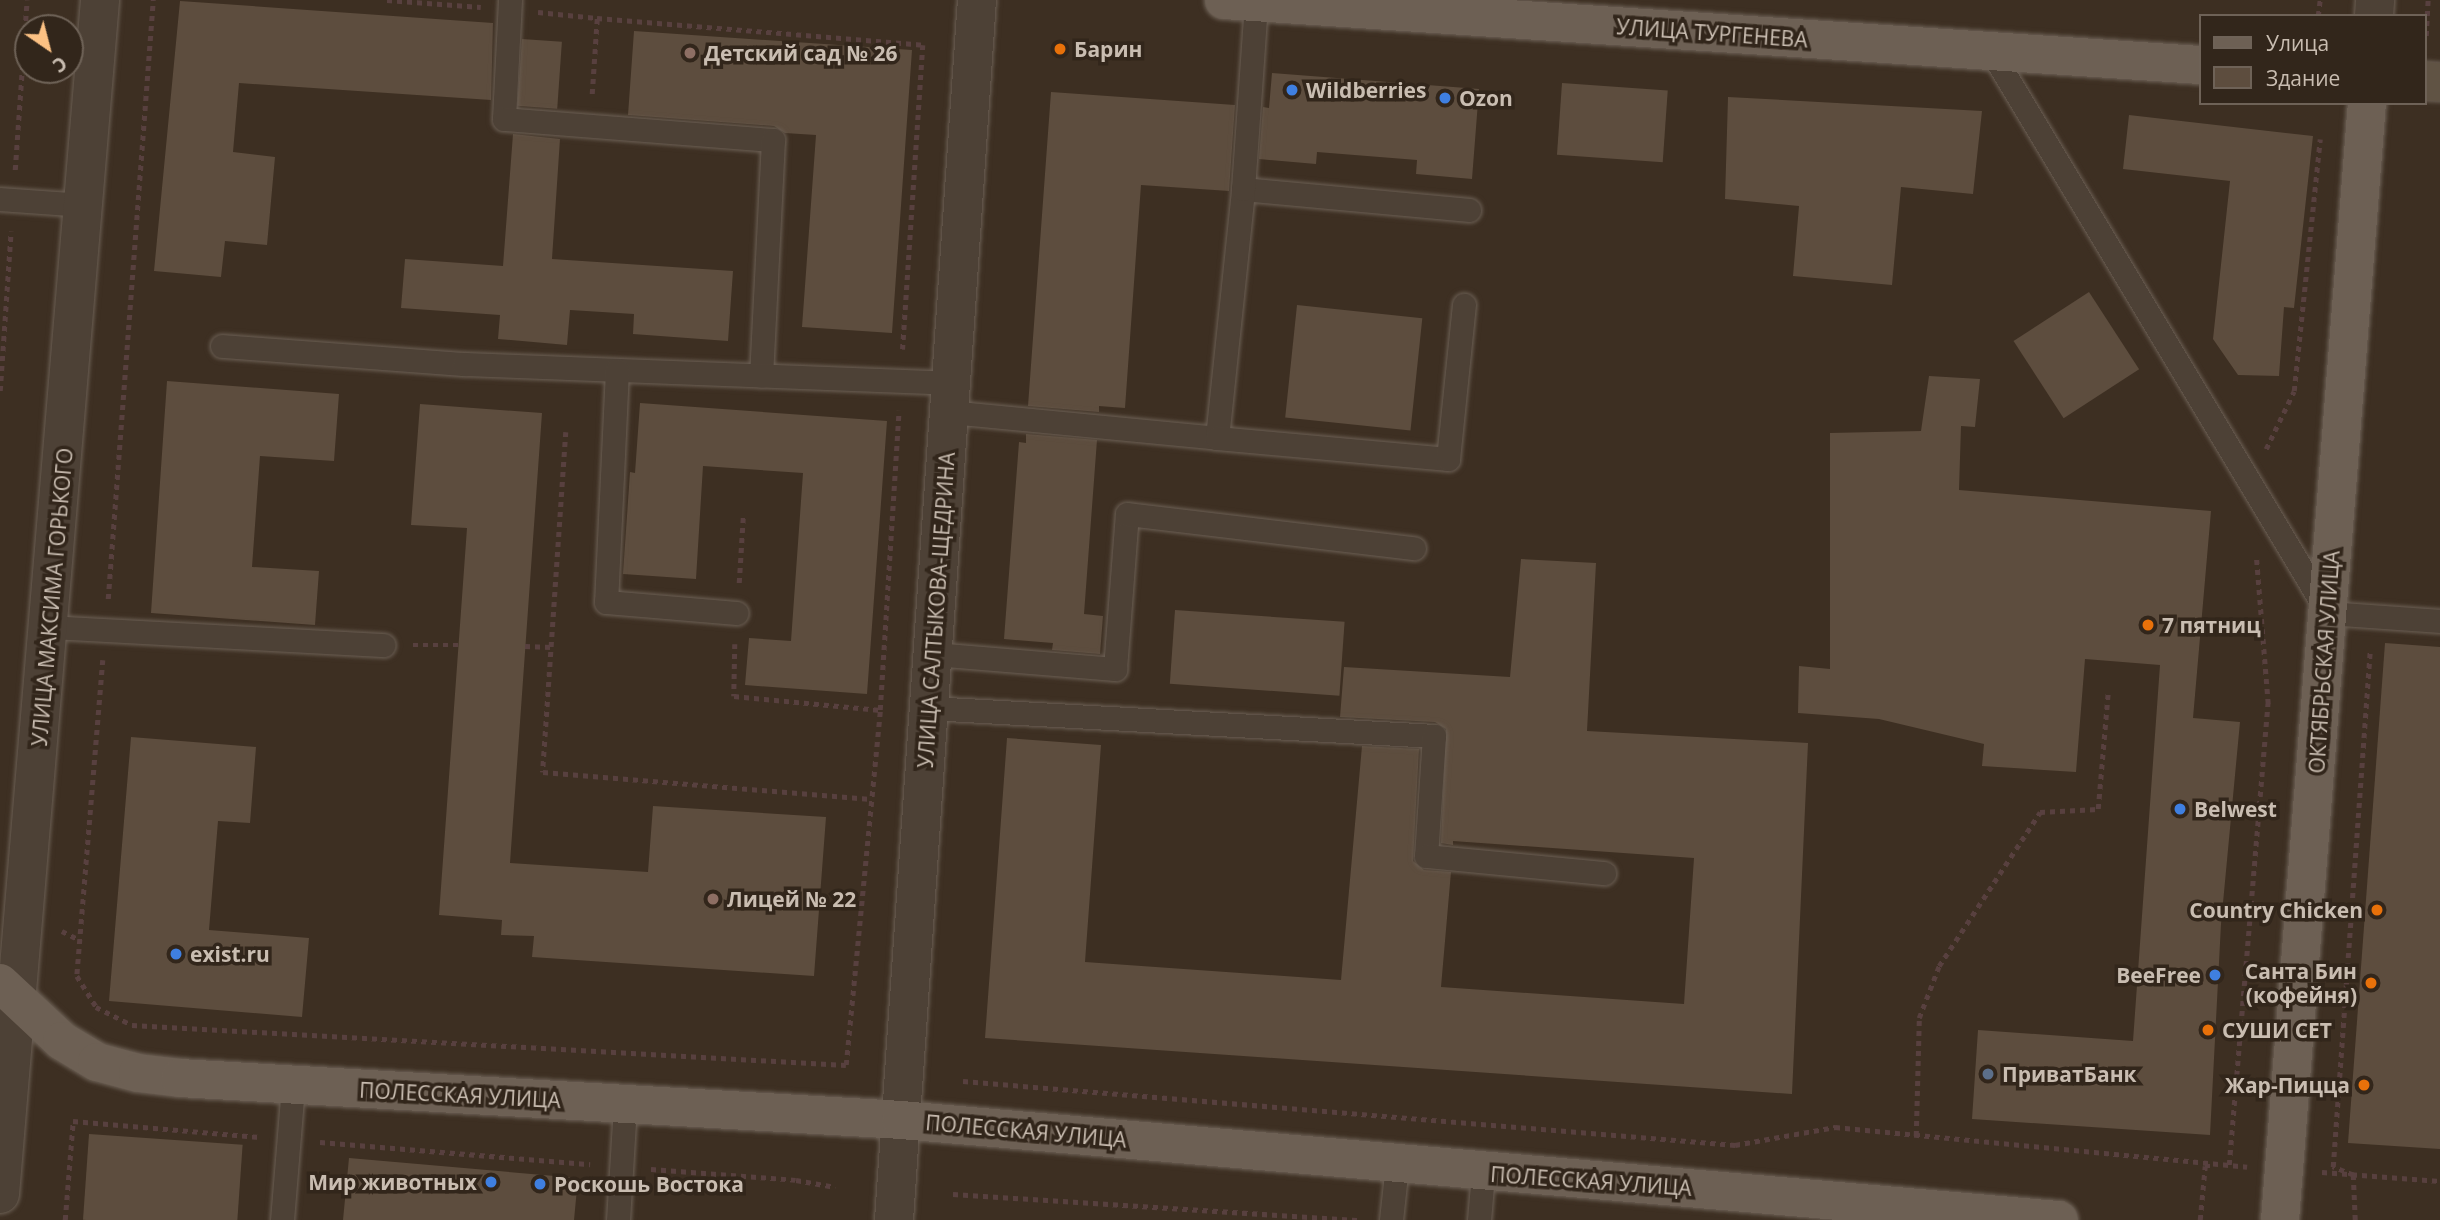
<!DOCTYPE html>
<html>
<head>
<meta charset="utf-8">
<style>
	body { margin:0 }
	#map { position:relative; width:2440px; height:1220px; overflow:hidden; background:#3d2f22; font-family:"Open Sans",sans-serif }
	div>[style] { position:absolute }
	.building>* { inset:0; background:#5d4d3e; transform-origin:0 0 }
	.path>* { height:4.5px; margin-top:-2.25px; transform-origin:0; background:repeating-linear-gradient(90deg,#58403f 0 5px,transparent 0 10px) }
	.roads { filter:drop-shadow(0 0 2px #6b5f54) drop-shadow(0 0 2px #6b5f54) }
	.service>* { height:23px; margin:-11.5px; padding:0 11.5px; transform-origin:11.5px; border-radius:11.5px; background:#4d4136 }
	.minor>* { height:38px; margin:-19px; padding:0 19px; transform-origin:19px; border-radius:19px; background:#4d4136 }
	.tertiary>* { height:38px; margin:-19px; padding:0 19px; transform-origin:19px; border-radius:19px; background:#4d4136 }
	.secondary>* { height:38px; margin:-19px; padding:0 19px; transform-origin:19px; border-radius:19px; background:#605344 }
	.primary>* { height:38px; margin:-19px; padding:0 19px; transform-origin:19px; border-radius:19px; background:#6d6054 }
	.dots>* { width:19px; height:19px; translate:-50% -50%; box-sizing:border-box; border:4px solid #32261b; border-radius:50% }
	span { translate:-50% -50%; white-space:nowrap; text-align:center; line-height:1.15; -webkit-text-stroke:7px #32261b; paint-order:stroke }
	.street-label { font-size:21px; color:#c9bdb1 }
	.poi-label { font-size:21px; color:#c9bdb1; font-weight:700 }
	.left { translate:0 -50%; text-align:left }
	.right { translate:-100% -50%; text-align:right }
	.legend { position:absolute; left:2199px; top:14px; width:228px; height:91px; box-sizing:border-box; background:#32261b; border:2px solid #6e6257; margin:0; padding:9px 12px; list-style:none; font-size:21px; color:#c9bdb1 }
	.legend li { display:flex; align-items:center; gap:14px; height:35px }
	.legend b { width:35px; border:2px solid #6e6257 }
	.north { position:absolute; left:14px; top:14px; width:70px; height:70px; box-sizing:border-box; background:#32261b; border:2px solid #6e6257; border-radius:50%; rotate:145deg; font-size:19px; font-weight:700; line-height:28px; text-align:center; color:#c9bdb1 }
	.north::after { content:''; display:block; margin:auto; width:24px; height:32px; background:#fcc183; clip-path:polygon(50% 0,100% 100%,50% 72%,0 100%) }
</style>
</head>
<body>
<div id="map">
	<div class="building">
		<i style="clip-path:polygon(180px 1px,493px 23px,491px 100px,239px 83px,233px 152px,275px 157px,267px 245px,225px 241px,221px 277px,154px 271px)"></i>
		<i style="clip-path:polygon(634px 31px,912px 50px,892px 333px,802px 327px,816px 135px,785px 133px,774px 126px,628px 115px)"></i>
		<i style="left:522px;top:39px;width:40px;height:67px;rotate:4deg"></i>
		<i style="clip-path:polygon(1272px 73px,1479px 89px,1472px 179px,1416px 174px,1417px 160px,1317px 152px,1316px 164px,1259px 159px,1263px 107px,1269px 108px)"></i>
		<i style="left:1562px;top:83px;width:106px;height:72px;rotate:4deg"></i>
		<i style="clip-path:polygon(1051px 92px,1235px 105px,1229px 191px,1141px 185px,1125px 408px,1099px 406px,1099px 412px,1028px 406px)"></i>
		<i style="clip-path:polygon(1728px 97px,1982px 111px,1973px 194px,1901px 187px,1892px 285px,1793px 276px,1799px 206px,1725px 199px)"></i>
		<i style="clip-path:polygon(2129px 115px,2313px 136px,2294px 308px,2284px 307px,2279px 376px,2238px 375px,2213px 339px,2230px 181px,2123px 169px)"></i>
		<i style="clip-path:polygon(513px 134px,560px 139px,552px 259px,733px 271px,728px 341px,633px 334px,634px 314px,570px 310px,567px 345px,498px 339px,500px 315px,401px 308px,405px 259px,503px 266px)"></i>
		<i style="left:2089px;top:292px;width:92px;height:90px;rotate:57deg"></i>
		<i style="left:1297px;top:305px;width:126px;height:113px;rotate:6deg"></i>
		<i style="clip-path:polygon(1929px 376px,1980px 379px,1975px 427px,1961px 426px,1959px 490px,2211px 511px,2193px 718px,2240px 722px,2221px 924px,2210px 1135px,1972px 1119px,1978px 1030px,2133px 1041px,2160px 665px,2085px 659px,2076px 772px,1982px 766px,1984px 744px,1879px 719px,1798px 713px,1799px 666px,1830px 669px,1830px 433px,1921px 431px)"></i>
		<i style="clip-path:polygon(167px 381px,339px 394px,334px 461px,260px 456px,252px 567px,319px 571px,315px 625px,151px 613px)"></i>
		<i style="clip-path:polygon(640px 403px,887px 421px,867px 694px,745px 685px,749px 638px,791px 641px,803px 473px,703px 466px,696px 579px,623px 574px,630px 472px,635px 473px)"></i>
		<i style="clip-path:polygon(420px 404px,542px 413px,510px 863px,648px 872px,653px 806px,826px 817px,814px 976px,532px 957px,534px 936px,501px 935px,502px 920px,439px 915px,467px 528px,411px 525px)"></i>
		<i style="clip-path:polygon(1026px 434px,1097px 440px,1084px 614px,1103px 616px,1100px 654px,1052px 650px,1053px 643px,1004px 639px,1019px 442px,1026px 443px)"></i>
		<i style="clip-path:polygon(1521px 559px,1596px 563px,1587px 731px,1808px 743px,1792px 1094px,985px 1038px,1007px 738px,1101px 745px,1085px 962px,1341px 980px,1362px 746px,1419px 749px,1413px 861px,1424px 870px,1451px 872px,1441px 987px,1684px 1004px,1694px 858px,1453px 841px,1453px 845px,1441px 843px,1446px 729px,1435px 722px,1340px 717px,1344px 667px,1510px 677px)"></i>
		<i style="left:1175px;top:610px;width:170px;height:74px;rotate:4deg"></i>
		<i style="clip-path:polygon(2385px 643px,2440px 647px,2440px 1149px,2348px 1143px)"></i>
		<i style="clip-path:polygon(131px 737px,256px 747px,250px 823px,218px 821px,209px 930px,309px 938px,302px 1017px,109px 1001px)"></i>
		<i style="left:89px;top:1134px;width:154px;height:86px;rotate:4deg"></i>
		<i style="clip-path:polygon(349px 1158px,578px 1178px,574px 1220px,343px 1220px)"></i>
	</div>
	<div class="path">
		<i style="left:387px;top:0;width:94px;rotate:4.3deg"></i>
		<i style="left:538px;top:12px;width:59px;rotate:5.8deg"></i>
		<i style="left:2318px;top:16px;width:16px;rotate:-83deg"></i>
		<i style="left:2426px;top:36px;width:36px;rotate:-87deg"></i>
		<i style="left:592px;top:94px;width:76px;rotate:-86.2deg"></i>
		<i style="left:597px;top:18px;width:327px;rotate:4.7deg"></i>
		<i style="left:923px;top:45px;width:305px;rotate:93.8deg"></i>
		<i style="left:15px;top:170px;width:170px;rotate:-86deg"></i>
		<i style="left:0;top:391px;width:160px;rotate:-86.1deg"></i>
		<i style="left:566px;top:432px;width:341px;rotate:93.9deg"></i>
		<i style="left:543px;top:772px;width:329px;rotate:4.7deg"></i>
		<i style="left:2266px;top:449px;width:64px;rotate:-64.2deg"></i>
		<i style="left:2294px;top:391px;width:253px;rotate:-84.1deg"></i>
		<i style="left:739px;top:583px;width:66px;rotate:-86.5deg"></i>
		<i style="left:108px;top:599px;width:601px;rotate:-85.7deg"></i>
		<i style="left:735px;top:644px;width:52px;rotate:91.1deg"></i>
		<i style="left:734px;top:696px;width:147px;rotate:5.5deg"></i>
		<i style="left:880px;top:710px;width:300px;rotate:-86.4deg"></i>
		<i style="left:413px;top:645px;width:45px"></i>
		<i style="left:525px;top:646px;width:26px;rotate:2deg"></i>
		<i style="left:103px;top:660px;width:317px;rotate:94.7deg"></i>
		<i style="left:77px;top:976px;width:36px;rotate:58deg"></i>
		<i style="left:96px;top:1007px;width:40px;rotate:26.6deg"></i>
		<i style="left:132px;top:1025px;width:715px;rotate:3.21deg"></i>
		<i style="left:846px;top:1065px;width:357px;rotate:-84.5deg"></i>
		<i style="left:62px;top:931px;width:20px;rotate:27deg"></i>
		<i style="left:963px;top:1081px;width:775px;rotate:4.74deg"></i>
		<i style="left:1735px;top:1145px;width:102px;rotate:-10.2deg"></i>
		<i style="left:1835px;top:1127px;width:414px;rotate:5.5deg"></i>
		<i style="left:1916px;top:1136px;width:118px;rotate:-88.5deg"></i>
		<i style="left:1919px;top:1018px;width:56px;rotate:-69deg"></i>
		<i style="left:1939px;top:966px;width:184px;rotate:-56.7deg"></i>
		<i style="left:2040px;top:812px;width:58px;rotate:-3deg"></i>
		<i style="left:2098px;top:809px;width:117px;rotate:-85.1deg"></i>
		<i style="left:320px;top:1142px;width:271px;rotate:4.7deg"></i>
		<i style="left:2229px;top:1165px;width:463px;rotate:-85.2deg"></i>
		<i style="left:2268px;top:704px;width:149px;rotate:-94.6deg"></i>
		<i style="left:651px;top:1169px;width:145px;rotate:4.3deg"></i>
		<i style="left:796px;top:1180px;width:40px;rotate:10deg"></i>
		<i style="left:2322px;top:1172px;width:118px;rotate:4.4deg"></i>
		<i style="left:953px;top:1194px;width:408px;rotate:3.7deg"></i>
		<i style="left:65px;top:1220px;width:99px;rotate:-85.4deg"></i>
		<i style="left:73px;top:1121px;width:187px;rotate:4.9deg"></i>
		<i style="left:2200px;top:1220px;width:54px;rotate:-84.7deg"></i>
		<i style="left:2205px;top:1166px;width:5px"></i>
		<i style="left:2355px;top:1220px;width:45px;rotate:-92.5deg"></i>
		<i style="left:2353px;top:1175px;width:22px;rotate:-158deg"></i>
		<i style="left:2333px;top:1167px;width:517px;rotate:-85.9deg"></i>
	</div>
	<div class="roads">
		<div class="service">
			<i style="left:510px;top:0;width:119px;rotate:92.9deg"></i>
			<i style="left:504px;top:119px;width:270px;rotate:4.5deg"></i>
			<i style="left:773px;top:140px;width:236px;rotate:92.9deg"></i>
			<i style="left:1991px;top:51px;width:655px;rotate:59.05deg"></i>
			<i style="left:2328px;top:613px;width:112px;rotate:4.1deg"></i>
			<i style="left:1243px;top:189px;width:227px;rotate:5.3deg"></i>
			<i style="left:0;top:199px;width:83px;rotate:4.1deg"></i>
			<i style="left:222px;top:346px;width:243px;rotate:4.3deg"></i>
			<i style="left:464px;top:364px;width:487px;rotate:2.2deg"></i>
			<i style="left:617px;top:370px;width:232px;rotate:92.7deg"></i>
			<i style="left:606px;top:602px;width:131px;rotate:4.8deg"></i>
			<i style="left:949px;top:412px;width:269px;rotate:5.5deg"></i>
			<i style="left:1217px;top:438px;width:250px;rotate:-84deg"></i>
			<i style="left:1243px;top:189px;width:187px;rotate:-86deg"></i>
			<i style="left:1217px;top:438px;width:232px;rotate:5.2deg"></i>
			<i style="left:1448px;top:459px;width:155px;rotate:-84.1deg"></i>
			<i style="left:49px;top:627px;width:335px;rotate:3.1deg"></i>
			<i style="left:933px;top:654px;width:183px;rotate:4.7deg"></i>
			<i style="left:1115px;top:669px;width:155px;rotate:-85.6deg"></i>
			<i style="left:1127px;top:514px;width:289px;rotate:6.8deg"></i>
			<i style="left:929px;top:708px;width:506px;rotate:3.17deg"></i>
			<i style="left:1434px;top:736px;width:120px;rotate:93.8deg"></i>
			<i style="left:1426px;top:856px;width:179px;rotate:5.5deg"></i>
			<i style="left:282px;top:1220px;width:135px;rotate:-85.3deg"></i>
			<i style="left:618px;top:1220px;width:116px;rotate:-86.5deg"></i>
			<i style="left:1391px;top:1220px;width:55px;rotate:-83.8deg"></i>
			<i style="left:1479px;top:1220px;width:47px;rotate:-85.1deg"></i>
		</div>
		<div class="minor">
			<i style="left:2374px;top:16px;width:16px;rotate:-86deg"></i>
			<i style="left:0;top:1194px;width:1198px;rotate:-85.21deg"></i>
		</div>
		<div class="tertiary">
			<i style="left:894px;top:1220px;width:1223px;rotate:-86.11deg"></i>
		</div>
		<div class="secondary">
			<i style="left:2424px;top:81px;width:16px;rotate:4deg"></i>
		</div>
		<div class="primary">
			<i style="left:1224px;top:0;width:978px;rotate:3.81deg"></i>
			<i style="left:0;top:983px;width:85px;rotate:43.1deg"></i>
			<i style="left:62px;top:1041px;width:41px;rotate:31deg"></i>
			<i style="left:97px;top:1062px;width:42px;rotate:15deg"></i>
			<i style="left:138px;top:1073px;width:42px;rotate:6.8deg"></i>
			<i style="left:180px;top:1078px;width:722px;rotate:3.33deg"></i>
			<i style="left:901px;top:1120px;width:1162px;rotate:4.94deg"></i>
			<i style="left:2280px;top:1220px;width:1120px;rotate:-85.55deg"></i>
		</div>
	</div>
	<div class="dots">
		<i style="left:1060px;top:49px;background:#e8710a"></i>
		<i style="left:690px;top:53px;background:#8d6e63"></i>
		<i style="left:1292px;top:90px;background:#3f7fe0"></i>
		<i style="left:1445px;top:98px;background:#3f7fe0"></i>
		<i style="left:2148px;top:625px;background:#e8710a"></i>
		<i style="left:2180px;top:809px;background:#3f7fe0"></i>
		<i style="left:713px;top:899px;background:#8d6e63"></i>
		<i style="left:2377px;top:910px;background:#e8710a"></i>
		<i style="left:176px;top:954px;background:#3f7fe0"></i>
		<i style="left:2215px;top:975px;background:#3f7fe0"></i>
		<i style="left:2371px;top:983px;background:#e8710a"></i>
		<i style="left:2208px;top:1030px;background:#e8710a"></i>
		<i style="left:1988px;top:1074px;background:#5c6f8a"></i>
		<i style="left:2364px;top:1085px;background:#e8710a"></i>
		<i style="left:491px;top:1182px;background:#3f7fe0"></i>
		<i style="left:540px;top:1184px;background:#3f7fe0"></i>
	</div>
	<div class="street-label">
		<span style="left:1712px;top:33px;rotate:4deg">УЛИЦА ТУРГЕНЕВА</span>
		<span style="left:52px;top:597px;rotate:-85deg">УЛИЦА МАКСИМА ГОРЬКОГО</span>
		<span style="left:936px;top:610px;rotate:-86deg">УЛИЦА САЛТЫКОВА-ЩЕДРИНА</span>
		<span style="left:2324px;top:662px;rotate:-86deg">ОКТЯБРЬСКАЯ УЛИЦА</span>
		<span style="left:460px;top:1095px;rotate:3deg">ПОЛЕССКАЯ УЛИЦА</span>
		<span style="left:1026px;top:1131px;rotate:5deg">ПОЛЕССКАЯ УЛИЦА</span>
		<span style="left:1591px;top:1181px;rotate:4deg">ПОЛЕССКАЯ УЛИЦА</span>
	</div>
	<div class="poi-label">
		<span class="left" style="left:1074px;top:49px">Барин</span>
		<span class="left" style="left:704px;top:53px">Детский сад № 26</span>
		<span class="left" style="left:1306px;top:90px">Wildberries</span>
		<span class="left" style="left:1459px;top:98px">Ozon</span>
		<span class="left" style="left:2162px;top:625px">7 пятниц</span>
		<span class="left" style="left:2194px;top:809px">Belwest</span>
		<span class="left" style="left:727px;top:899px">Лицей № 22</span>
		<span class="right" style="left:2363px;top:910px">Country Chicken</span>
		<span class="left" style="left:190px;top:954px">exist.ru</span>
		<span class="right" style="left:2357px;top:983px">Санта Бин<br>(кофейня)</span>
		<span class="right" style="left:2201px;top:975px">BeeFree</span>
		<span class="left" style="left:2222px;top:1030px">СУШИ СЕТ</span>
		<span class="left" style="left:2002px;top:1074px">ПриватБанк</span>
		<span class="right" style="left:2350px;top:1085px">Жар-Пицца</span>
		<span class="right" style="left:477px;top:1182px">Мир животных</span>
		<span class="left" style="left:554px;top:1184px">Роскошь Востока</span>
	</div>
	<ul class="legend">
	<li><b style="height:9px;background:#6d6054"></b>Улица</li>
	<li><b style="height:19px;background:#5d4d3e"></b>Здание</li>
	</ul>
	<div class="north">С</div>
</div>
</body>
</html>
